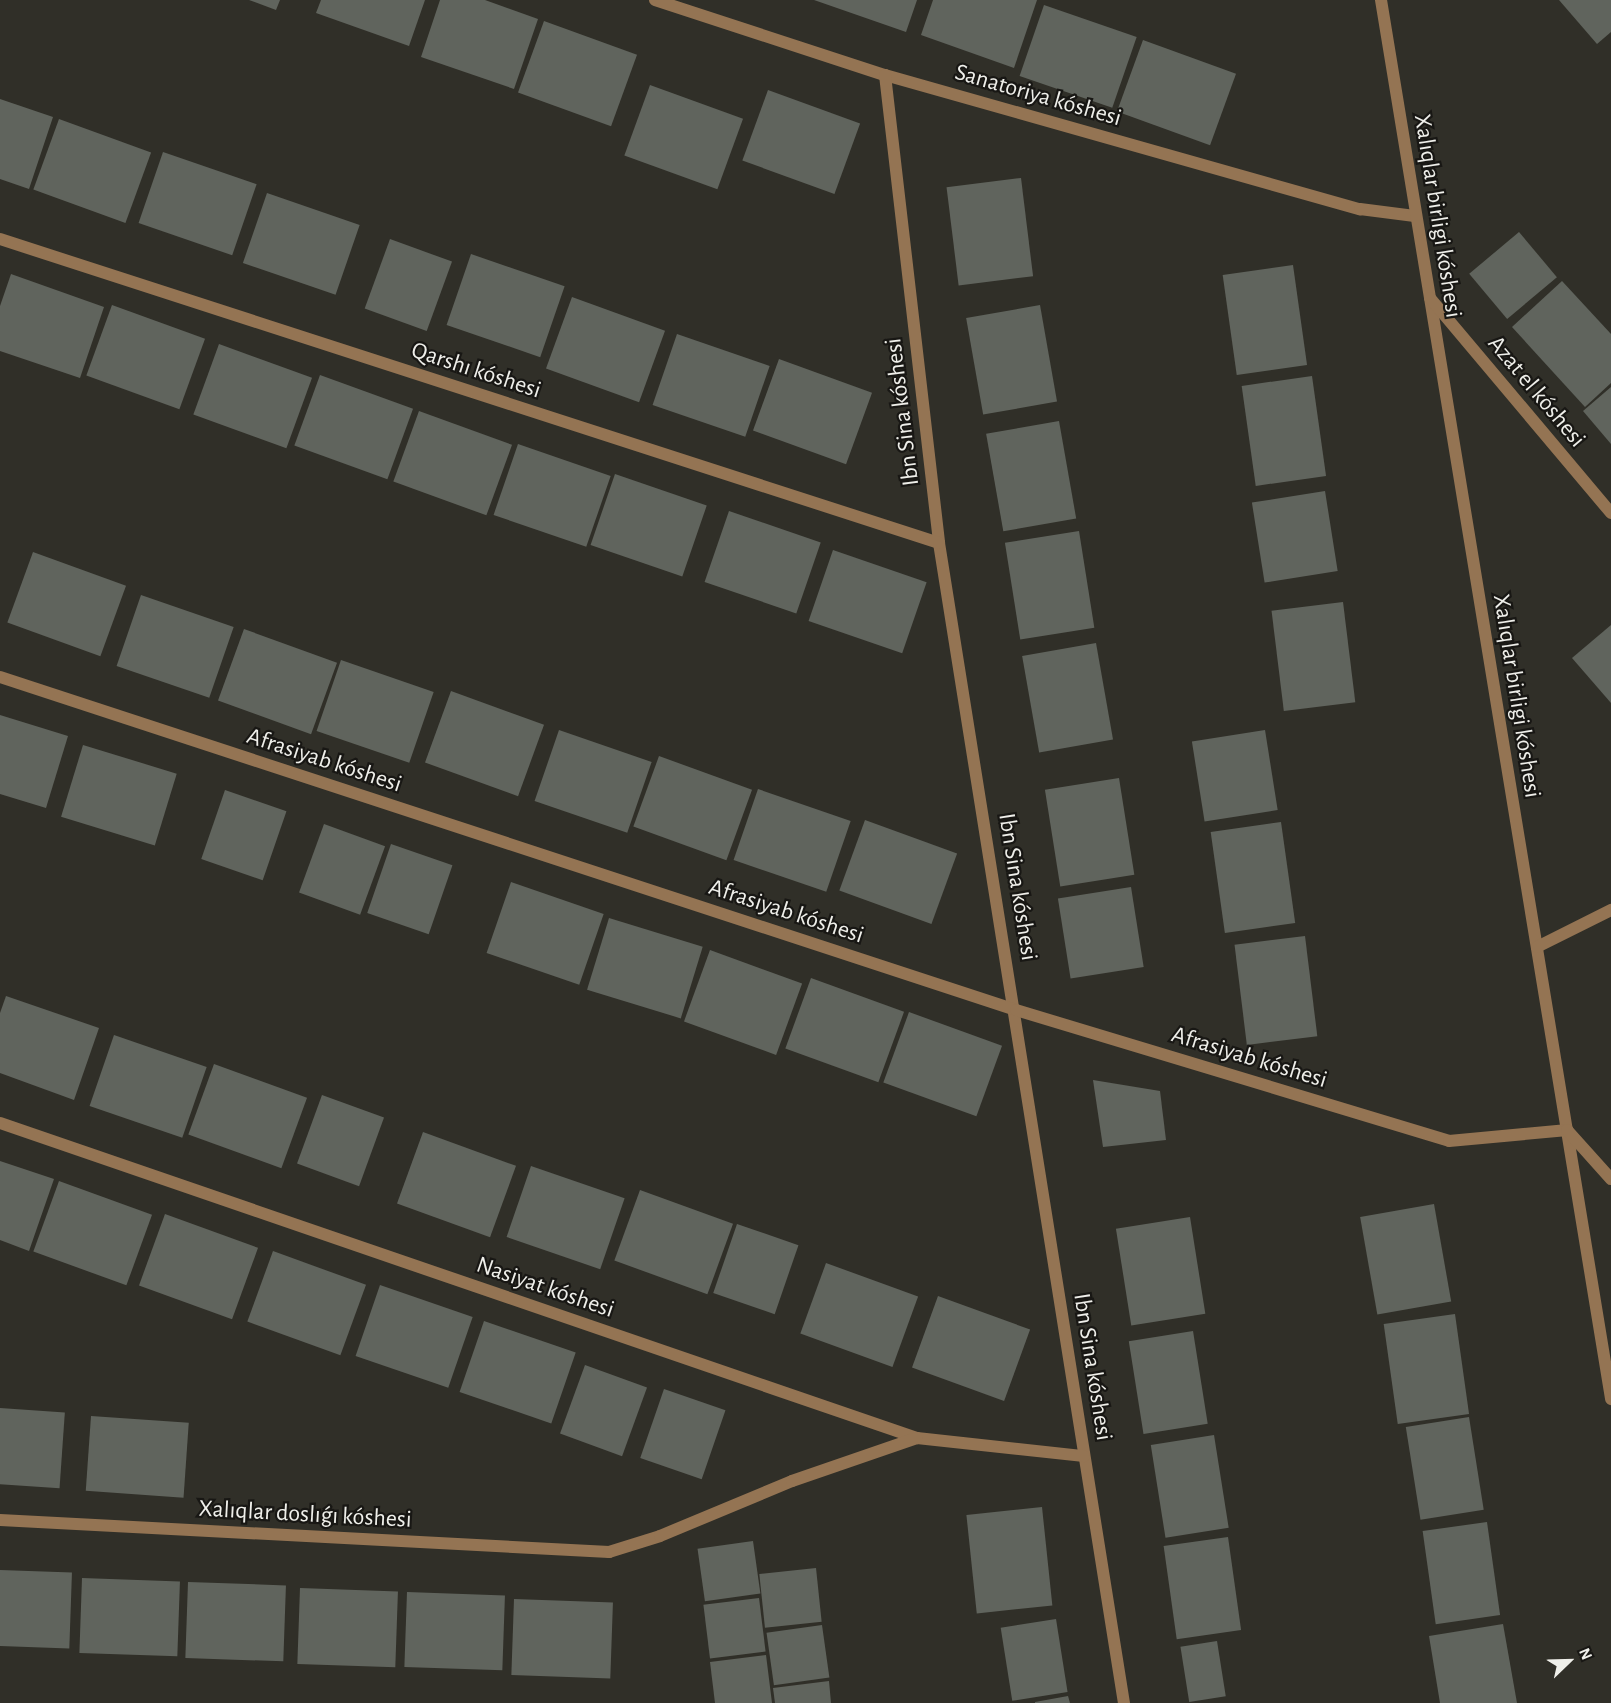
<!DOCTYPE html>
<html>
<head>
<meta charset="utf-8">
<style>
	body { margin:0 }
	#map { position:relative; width:1611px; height:1703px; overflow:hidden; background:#302f28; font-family:"Alegreya Sans",sans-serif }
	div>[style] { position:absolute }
	.building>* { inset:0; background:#60645d; transform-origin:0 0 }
	.minor>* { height:12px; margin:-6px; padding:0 6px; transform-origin:6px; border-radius:6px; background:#947453 }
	span { translate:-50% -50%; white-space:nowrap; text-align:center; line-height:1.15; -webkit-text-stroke:4.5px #181714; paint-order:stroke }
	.street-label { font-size:24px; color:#efefea }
	.north { position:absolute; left:1539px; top:1631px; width:60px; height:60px; -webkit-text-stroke:4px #181714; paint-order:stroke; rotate:67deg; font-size:16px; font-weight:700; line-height:24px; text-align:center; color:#efefea }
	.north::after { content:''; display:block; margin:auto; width:21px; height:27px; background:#efefea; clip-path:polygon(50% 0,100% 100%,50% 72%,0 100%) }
</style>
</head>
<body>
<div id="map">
	<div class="building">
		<i style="clip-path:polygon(249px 0,280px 0,276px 10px)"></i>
		<i style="clip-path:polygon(321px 0,425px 0,409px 46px,316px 13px)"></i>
		<i style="clip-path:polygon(440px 0,485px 0,538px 19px,514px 89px,421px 57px)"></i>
		<i style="clip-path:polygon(814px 0,917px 0,906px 32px)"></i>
		<i style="clip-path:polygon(933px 0,1037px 0,1014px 68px,921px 35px)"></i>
		<i style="clip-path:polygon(1559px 0,1611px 0,1611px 32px,1597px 44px)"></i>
		<i style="left:1044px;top:5px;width:98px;height:75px;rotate:19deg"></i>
		<i style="left:544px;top:21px;width:99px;height:76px;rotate:20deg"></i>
		<i style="left:1143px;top:40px;width:99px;height:76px;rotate:20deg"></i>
		<i style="left:650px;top:85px;width:99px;height:75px;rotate:20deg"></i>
		<i style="left:768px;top:90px;width:98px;height:75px;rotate:20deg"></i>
		<i style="clip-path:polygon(0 99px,53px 117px,29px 189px,0 179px)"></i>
		<i style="left:59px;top:119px;width:98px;height:75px;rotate:20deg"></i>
		<i style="left:163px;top:152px;width:99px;height:75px;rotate:19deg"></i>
		<i style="left:1021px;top:178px;width:99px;height:75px;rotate:83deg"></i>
		<i style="left:267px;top:193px;width:98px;height:74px;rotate:19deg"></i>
		<i style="left:1519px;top:232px;width:59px;height:65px;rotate:50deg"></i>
		<i style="left:390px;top:239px;width:66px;height:74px;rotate:20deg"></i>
		<i style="left:471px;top:254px;width:99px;height:75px;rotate:19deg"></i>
		<i style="left:1293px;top:265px;width:101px;height:71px;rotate:82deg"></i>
		<i style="clip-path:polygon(11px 274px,104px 307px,80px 378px,0 351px,0 306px)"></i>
		<i style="clip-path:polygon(1562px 281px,1611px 334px,1611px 383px,1585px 407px,1512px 327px)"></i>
		<i style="left:572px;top:297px;width:99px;height:76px;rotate:20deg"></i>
		<i style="left:112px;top:305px;width:99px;height:75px;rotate:20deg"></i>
		<i style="left:1040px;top:305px;width:98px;height:75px;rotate:80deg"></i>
		<i style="left:677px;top:334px;width:98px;height:75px;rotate:19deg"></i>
		<i style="left:219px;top:344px;width:99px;height:75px;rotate:20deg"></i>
		<i style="left:779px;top:359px;width:99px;height:76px;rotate:20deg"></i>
		<i style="left:320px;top:375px;width:99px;height:75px;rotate:20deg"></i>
		<i style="left:1312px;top:376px;width:101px;height:71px;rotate:82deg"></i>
		<i style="clip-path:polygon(1611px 387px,1611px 444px,1583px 411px)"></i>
		<i style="left:419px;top:411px;width:99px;height:75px;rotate:20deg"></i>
		<i style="left:1059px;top:421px;width:99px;height:74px;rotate:80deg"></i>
		<i style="left:518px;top:444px;width:98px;height:75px;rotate:19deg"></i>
		<i style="left:615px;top:474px;width:97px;height:75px;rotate:19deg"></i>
		<i style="left:1325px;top:491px;width:81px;height:74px;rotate:81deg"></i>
		<i style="left:729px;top:511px;width:97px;height:75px;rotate:19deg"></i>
		<i style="left:1079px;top:531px;width:98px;height:75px;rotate:81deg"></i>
		<i style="left:833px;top:550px;width:99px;height:75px;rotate:19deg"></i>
		<i style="left:33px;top:552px;width:99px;height:75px;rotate:20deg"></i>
		<i style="left:141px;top:595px;width:98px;height:75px;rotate:19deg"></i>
		<i style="left:1343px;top:602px;width:101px;height:72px;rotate:83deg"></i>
		<i style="clip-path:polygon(1611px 625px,1611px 703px,1572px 658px)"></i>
		<i style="left:244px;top:629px;width:99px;height:76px;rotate:20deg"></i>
		<i style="left:1096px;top:643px;width:98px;height:75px;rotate:80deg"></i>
		<i style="left:341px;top:660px;width:98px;height:75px;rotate:19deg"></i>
		<i style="left:451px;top:691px;width:99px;height:76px;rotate:20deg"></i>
		<i style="clip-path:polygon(0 715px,68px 736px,46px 808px,0 794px)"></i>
		<i style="left:559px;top:730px;width:98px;height:75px;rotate:19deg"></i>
		<i style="left:1265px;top:730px;width:81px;height:74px;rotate:81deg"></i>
		<i style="left:83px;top:745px;width:98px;height:75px;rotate:17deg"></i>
		<i style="left:659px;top:756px;width:99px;height:75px;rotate:20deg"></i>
		<i style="left:1119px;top:778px;width:98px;height:75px;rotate:81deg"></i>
		<i style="left:758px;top:789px;width:98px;height:75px;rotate:19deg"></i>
		<i style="left:225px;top:790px;width:65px;height:73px;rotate:19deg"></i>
		<i style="left:865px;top:820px;width:98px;height:75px;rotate:20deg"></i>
		<i style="left:1281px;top:822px;width:102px;height:71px;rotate:82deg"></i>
		<i style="left:324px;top:824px;width:65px;height:73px;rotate:20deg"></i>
		<i style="left:391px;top:844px;width:65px;height:73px;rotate:19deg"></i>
		<i style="left:511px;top:882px;width:98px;height:75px;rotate:19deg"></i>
		<i style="left:1131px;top:887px;width:81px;height:74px;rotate:81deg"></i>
		<i style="left:609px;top:918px;width:98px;height:75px;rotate:17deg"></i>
		<i style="left:1305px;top:936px;width:101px;height:71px;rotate:83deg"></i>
		<i style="left:710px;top:950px;width:98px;height:76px;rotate:20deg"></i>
		<i style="left:811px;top:978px;width:99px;height:75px;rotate:20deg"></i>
		<i style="clip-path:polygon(6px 996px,99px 1028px,74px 1100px,0 1073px,0 1013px)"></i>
		<i style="left:909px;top:1012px;width:99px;height:75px;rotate:20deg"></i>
		<i style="left:114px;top:1035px;width:98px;height:75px;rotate:19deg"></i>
		<i style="left:214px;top:1064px;width:99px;height:75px;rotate:20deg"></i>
		<i style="clip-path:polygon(1093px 1080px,1160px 1091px,1166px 1140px,1103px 1147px)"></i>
		<i style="left:322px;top:1095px;width:66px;height:73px;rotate:20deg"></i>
		<i style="left:423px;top:1132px;width:99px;height:76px;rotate:20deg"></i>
		<i style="clip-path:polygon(0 1161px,54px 1179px,29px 1251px,0 1240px)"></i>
		<i style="left:531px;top:1166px;width:99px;height:75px;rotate:19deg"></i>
		<i style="left:59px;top:1181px;width:99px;height:75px;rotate:20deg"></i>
		<i style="left:640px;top:1190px;width:99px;height:75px;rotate:20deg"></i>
		<i style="left:1434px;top:1204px;width:99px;height:75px;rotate:80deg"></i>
		<i style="left:165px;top:1214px;width:99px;height:76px;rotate:20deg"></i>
		<i style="left:1190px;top:1217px;width:98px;height:75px;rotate:81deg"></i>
		<i style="left:737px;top:1224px;width:65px;height:73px;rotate:19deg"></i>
		<i style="left:273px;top:1251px;width:99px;height:75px;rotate:20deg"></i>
		<i style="left:826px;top:1263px;width:98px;height:75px;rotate:20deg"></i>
		<i style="left:380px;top:1285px;width:98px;height:75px;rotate:19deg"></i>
		<i style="left:938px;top:1296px;width:98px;height:76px;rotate:20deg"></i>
		<i style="left:1455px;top:1314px;width:101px;height:72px;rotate:82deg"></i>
		<i style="left:484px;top:1321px;width:97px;height:75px;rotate:19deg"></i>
		<i style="left:1193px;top:1331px;width:94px;height:65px;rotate:81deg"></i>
		<i style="left:585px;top:1365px;width:66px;height:73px;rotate:20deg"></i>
		<i style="left:664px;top:1389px;width:65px;height:73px;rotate:19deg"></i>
		<i style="left:0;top:1408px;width:65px;height:76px;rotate:4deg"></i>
		<i style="left:91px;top:1416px;width:98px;height:75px;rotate:4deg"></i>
		<i style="left:1469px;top:1417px;width:94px;height:64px;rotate:81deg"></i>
		<i style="left:1214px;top:1435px;width:94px;height:64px;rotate:81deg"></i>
		<i style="left:1042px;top:1507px;width:99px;height:76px;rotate:84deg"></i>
		<i style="left:1487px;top:1522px;width:94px;height:65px;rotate:82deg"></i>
		<i style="left:1228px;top:1537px;width:94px;height:65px;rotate:82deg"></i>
		<i style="left:753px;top:1541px;width:53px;height:56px;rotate:82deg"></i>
		<i style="left:816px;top:1568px;width:54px;height:57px;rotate:84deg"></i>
		<i style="left:0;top:1570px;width:72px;height:76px;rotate:2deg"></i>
		<i style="left:82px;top:1578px;width:98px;height:75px;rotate:2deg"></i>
		<i style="left:188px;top:1582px;width:98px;height:76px;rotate:2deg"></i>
		<i style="left:300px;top:1588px;width:98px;height:76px;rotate:2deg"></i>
		<i style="left:407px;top:1592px;width:98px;height:75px;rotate:2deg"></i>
		<i style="left:759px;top:1598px;width:54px;height:56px;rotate:83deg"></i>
		<i style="left:514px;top:1599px;width:99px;height:76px;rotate:2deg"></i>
		<i style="left:1056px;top:1619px;width:74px;height:56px;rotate:81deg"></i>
		<i style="clip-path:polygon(1503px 1624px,1517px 1703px,1440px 1703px,1429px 1636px)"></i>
		<i style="left:822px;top:1625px;width:53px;height:56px;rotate:82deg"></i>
		<i style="left:1217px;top:1641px;width:56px;height:37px;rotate:81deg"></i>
		<i style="clip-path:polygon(766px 1655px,772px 1703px,715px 1703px,710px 1662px)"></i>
		<i style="clip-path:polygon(829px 1681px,831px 1703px,775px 1703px,773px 1688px)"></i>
		<i style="clip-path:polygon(1068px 1696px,1070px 1703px,1035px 1703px,1035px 1702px)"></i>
	</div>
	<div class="minor">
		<i style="left:655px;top:0;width:242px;rotate:18.1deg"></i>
		<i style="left:885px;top:75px;width:494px;rotate:15.8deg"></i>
		<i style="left:1360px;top:209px;width:55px;rotate:7.3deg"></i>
		<i style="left:1381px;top:0;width:1418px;rotate:80.66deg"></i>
		<i style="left:885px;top:75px;width:471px;rotate:83.4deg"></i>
		<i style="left:939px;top:543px;width:1175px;rotate:80.94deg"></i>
		<i style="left:0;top:239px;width:987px;rotate:17.94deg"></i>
		<i style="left:1430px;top:298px;width:281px;rotate:49.9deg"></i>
		<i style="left:0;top:677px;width:1069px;rotate:18.15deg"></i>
		<i style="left:1016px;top:1010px;width:452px;rotate:16.8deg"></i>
		<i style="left:1449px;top:1141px;width:119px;rotate:-5.3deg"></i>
		<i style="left:1567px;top:1130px;width:66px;rotate:48.1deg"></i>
		<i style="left:1537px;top:947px;width:83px;rotate:-26.6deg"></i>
		<i style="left:0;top:1123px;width:970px;rotate:18.96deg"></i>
		<i style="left:917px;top:1438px;width:168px;rotate:6.2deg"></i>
		<i style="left:0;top:1520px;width:610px;rotate:3.01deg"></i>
		<i style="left:609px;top:1552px;width:53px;rotate:-17.4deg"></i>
		<i style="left:660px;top:1536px;width:143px;rotate:-22.6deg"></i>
		<i style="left:792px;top:1481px;width:132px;rotate:-19deg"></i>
	</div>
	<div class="street-label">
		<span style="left:1038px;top:96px;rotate:16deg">Sanatoriya kóshesi</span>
		<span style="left:1437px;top:216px;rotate:81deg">Xalıqlar birligi kóshesi</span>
		<span style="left:476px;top:371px;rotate:18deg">Qarshı kóshesi</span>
		<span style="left:1536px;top:392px;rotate:50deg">Azat el kóshesi</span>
		<span style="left:903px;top:412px;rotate:-97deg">Ibn Sina kóshesi</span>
		<span style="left:1516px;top:696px;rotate:81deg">Xalıqlar birligi kóshesi</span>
		<span style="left:324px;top:761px;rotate:18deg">Afrasiyab kóshesi</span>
		<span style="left:1017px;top:887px;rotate:81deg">Ibn Sina kóshesi</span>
		<span style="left:786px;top:912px;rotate:18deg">Afrasiyab kóshesi</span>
		<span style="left:1249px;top:1058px;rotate:17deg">Afrasiyab kóshesi</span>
		<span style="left:545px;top:1288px;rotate:19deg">Nasiyat kóshesi</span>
		<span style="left:1092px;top:1367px;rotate:81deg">Ibn Sina kóshesi</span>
		<span style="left:305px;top:1515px;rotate:3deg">Xalıqlar doslıǵı kóshesi</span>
	</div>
	<div class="north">N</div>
</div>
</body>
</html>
